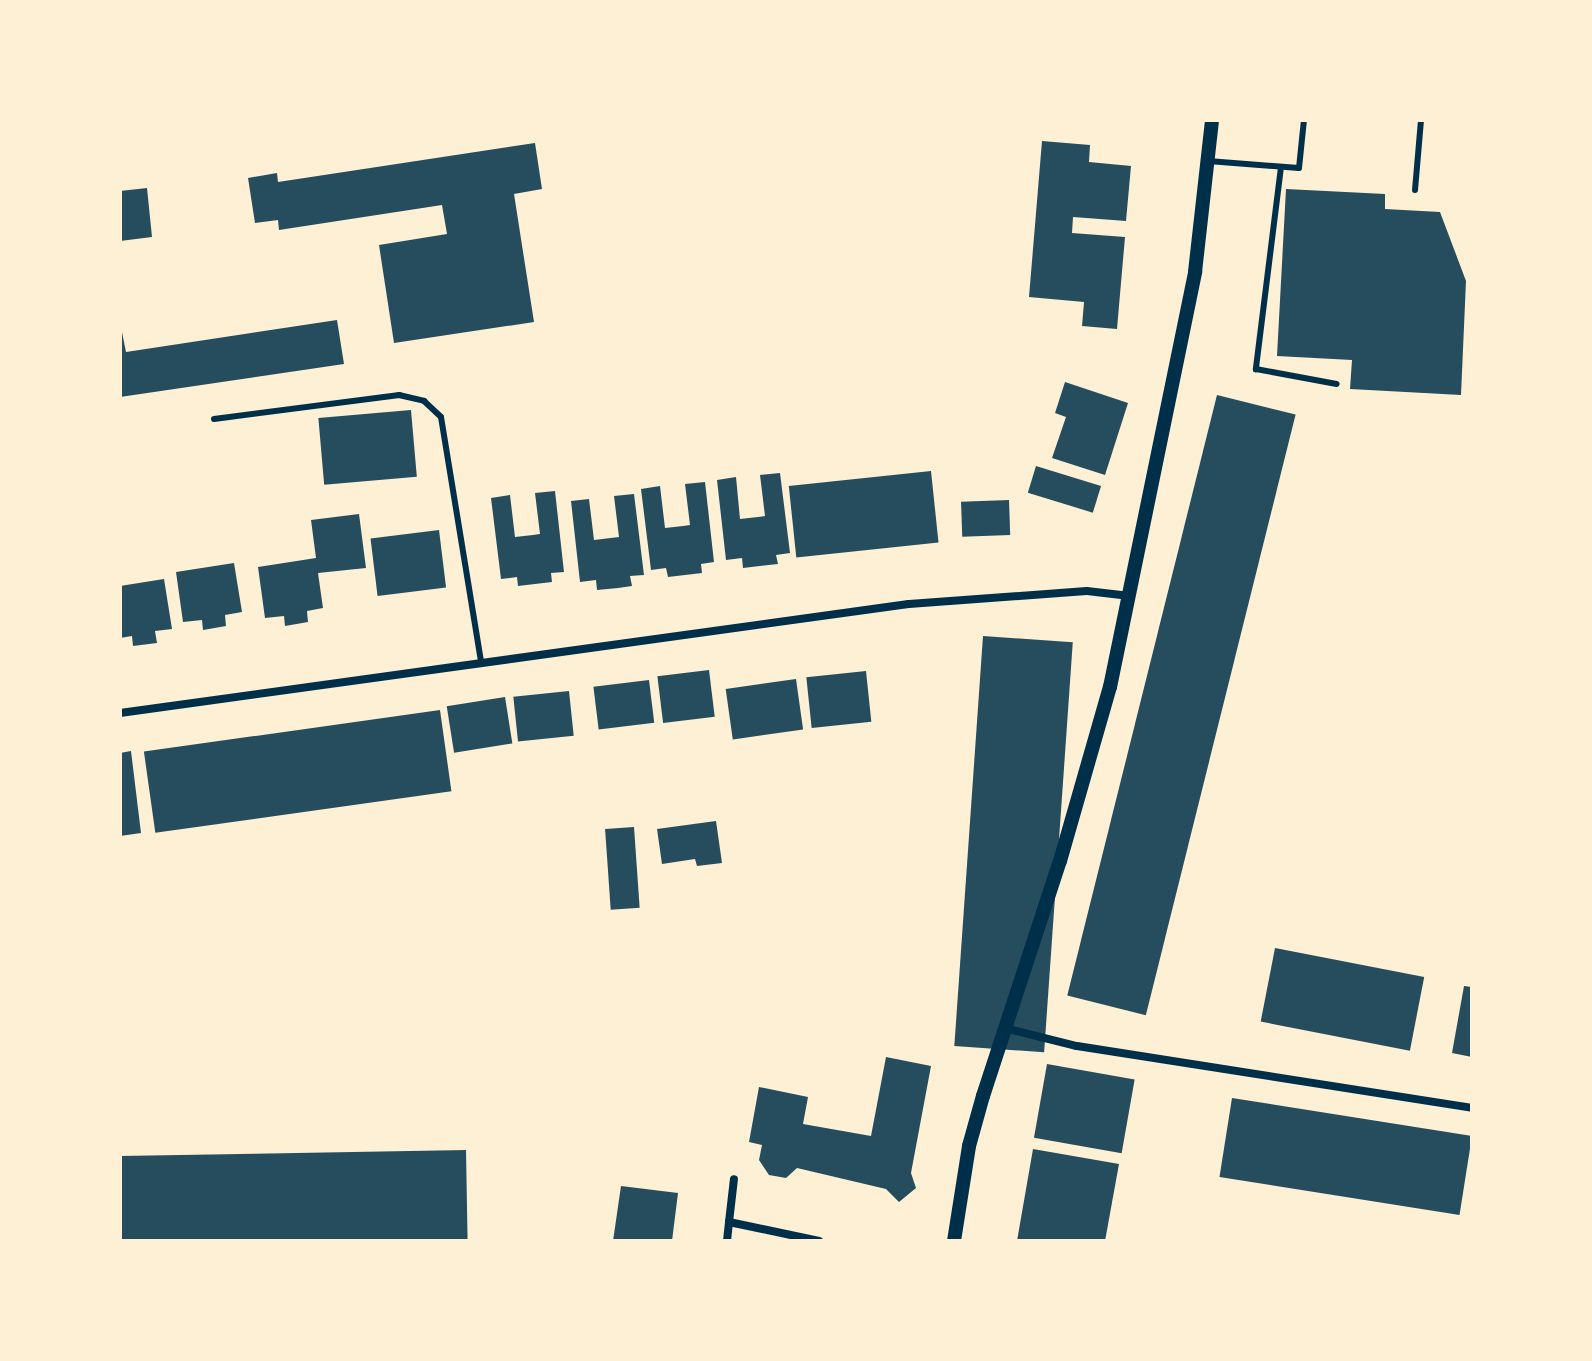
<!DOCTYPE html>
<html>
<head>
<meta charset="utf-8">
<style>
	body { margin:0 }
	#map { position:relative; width:1592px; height:1361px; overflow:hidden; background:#fdf0d5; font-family:Bitter,serif }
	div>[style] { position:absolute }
	.building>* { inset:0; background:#264d5e; transform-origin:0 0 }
	.service>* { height:6px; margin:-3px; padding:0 3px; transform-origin:3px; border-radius:3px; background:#003049 }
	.minor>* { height:8px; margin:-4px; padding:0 4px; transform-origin:4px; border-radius:4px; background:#003049 }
	.tertiary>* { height:14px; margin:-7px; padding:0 7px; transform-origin:7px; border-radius:7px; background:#003049 }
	span { translate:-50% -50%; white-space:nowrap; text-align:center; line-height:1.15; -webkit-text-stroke:6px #fdf0d5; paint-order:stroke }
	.frame { position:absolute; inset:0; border:122px solid #fdf0d5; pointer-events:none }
</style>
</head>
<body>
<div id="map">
	<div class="building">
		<i style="clip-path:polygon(1042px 141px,1090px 145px,1089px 162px,1131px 166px,1126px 221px,1073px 217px,1072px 233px,1125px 237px,1117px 329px,1082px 326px,1084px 302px,1029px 297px)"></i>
		<i style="clip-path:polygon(535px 143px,542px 189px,514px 194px,534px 322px,394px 343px,379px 245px,447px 234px,442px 205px,279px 230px,278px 220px,255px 223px,248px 178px,277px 173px,278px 182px)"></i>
		<i style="clip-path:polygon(147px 188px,152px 237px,120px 241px,120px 191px)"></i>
		<i style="clip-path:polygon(1286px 189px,1385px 194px,1385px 209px,1440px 212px,1466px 281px,1461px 395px,1350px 389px,1352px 360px,1277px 356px)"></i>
		<i style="clip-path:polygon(337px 320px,344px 364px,120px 397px,120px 322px,126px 352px)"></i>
		<i style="clip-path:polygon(1065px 382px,1128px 403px,1105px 475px,1052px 458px,1066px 417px,1055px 413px)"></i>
		<i style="left:1217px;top:395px;width:81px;height:619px;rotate:14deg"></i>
		<i style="left:411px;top:410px;width:67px;height:93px;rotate:85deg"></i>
		<i style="left:1036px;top:466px;width:68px;height:28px;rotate:17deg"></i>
		<i style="left:931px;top:471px;width:72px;height:143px;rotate:84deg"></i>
		<i style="clip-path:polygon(780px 473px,790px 553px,776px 555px,778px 564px,743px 568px,742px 558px,726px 560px,717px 480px,736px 477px,740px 519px,758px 517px,765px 516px,760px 475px)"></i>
		<i style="clip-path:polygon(705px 482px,714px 562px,701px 564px,702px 573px,668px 577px,666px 568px,651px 570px,641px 489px,660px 486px,665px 528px,683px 526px,690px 525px,685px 484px)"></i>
		<i style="clip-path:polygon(555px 491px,564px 572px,551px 573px,552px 582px,518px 586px,517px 577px,501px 579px,491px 498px,510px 495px,515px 537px,533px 535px,540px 534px,535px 493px)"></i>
		<i style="clip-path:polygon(634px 494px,644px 575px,630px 576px,632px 586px,618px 588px,597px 590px,596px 580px,580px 582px,571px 501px,589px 499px,594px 540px,619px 537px,614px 496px)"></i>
		<i style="left:1009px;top:500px;width:35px;height:48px;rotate:88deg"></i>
		<i style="clip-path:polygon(359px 514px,366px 568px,318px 573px,323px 608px,307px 611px,308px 622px,285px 626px,284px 616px,265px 618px,258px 567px,316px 558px,311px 520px)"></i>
		<i style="left:439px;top:530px;width:58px;height:69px;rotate:83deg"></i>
		<i style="clip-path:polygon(234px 563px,242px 612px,225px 615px,226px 626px,203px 630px,202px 620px,183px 622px,176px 572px)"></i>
		<i style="clip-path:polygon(164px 579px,172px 629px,155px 631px,157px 643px,133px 646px,132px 636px,120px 638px,120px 586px)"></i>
		<i style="left:983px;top:636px;width:90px;height:411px;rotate:4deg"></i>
		<i style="left:709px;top:670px;width:47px;height:52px;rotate:83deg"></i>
		<i style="left:866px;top:671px;width:51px;height:60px;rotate:84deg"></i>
		<i style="left:796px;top:679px;width:51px;height:71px;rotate:82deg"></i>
		<i style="left:649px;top:680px;width:43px;height:56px;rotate:83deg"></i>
		<i style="left:569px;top:691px;width:45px;height:56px;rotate:84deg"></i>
		<i style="left:505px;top:697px;width:47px;height:59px;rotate:81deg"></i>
		<i style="left:440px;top:710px;width:82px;height:299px;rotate:82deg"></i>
		<i style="clip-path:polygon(131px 751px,141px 833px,120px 836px,120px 753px)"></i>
		<i style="clip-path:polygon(716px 821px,722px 863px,697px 866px,695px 859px,662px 864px,657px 829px)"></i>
		<i style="left:634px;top:827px;width:81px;height:29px;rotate:86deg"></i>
		<i style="left:1275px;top:948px;width:152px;height:75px;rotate:11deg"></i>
		<i style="clip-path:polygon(1464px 986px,1472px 987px,1472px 1057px,1452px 1053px)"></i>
		<i style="clip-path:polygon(886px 1057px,931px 1066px,911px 1173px,916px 1188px,899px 1202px,886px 1189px,797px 1168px,786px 1178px,769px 1175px,759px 1160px,762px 1145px,749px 1142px,759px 1087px,808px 1097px,803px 1124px,871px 1136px)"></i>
		<i style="left:1047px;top:1064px;width:89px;height:75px;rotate:10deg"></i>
		<i style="left:1232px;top:1098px;width:243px;height:80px;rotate:9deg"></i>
		<i style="clip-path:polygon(1033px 1149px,1119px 1164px,1105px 1241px,1017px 1241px)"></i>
		<i style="left:466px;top:1150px;width:91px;height:346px;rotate:89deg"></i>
		<i style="clip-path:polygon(621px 1186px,678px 1193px,672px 1241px,613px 1241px)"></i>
	</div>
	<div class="service">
		<i style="left:1208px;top:161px;width:91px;rotate:4.4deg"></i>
		<i style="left:1299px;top:168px;width:48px;rotate:-84.1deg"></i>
		<i style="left:1281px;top:167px;width:204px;rotate:97.1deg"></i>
		<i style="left:1256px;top:369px;width:82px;rotate:10.5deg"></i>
		<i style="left:1415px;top:190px;width:70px;rotate:-85.1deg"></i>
		<i style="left:214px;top:419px;width:187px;rotate:-7.4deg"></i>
		<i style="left:399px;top:395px;width:26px;rotate:13deg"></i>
		<i style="left:424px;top:401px;width:23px;rotate:43deg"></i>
		<i style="left:441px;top:417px;width:248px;rotate:80.7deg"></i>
	</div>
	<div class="minor">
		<i style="left:120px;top:713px;width:796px;rotate:-7.87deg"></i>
		<i style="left:909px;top:604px;width:178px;rotate:-4.2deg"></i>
		<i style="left:1087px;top:591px;width:43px;rotate:6.6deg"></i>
		<i style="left:1004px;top:1028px;width:75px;rotate:13.9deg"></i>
		<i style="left:1077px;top:1046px;width:400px;rotate:8.9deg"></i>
		<i style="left:729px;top:1222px;width:43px;rotate:-83.4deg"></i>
		<i style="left:727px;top:1241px;width:19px;rotate:-84deg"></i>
		<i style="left:729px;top:1222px;width:92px;rotate:11.9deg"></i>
	</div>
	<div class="tertiary">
		<i style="left:954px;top:1241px;width:96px;rotate:-81deg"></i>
		<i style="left:969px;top:1146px;width:52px;rotate:-74.4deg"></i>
		<i style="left:983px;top:1096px;width:247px;rotate:-71.9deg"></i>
		<i style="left:1060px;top:861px;width:181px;rotate:-74deg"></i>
		<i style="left:1110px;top:687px;width:424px;rotate:-78.4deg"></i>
		<i style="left:1195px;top:272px;width:153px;rotate:-83.6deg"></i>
	</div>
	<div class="frame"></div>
</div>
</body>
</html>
